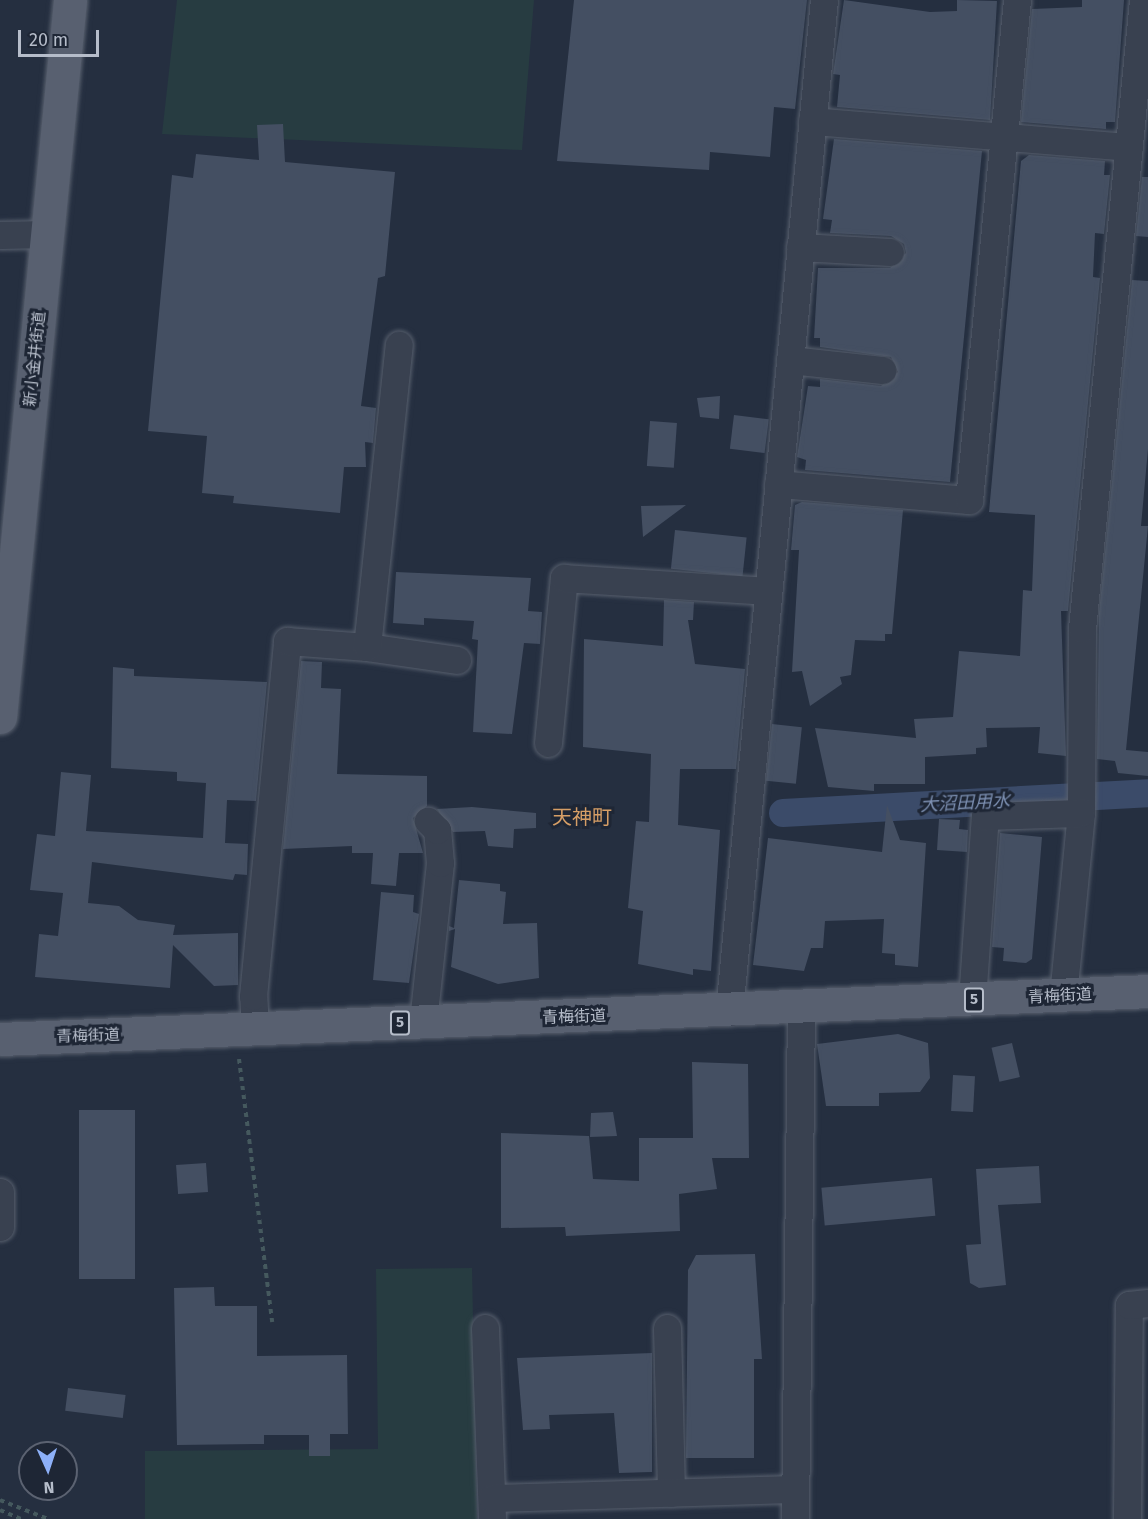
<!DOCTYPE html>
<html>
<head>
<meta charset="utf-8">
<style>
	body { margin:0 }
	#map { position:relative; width:1148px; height:1519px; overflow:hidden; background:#252f40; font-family:"Fira Sans","Noto Sans JP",sans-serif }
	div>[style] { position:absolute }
	.green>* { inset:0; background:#273c41 }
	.canal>* { height:28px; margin:-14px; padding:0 14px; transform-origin:14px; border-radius:14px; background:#3b4b69 }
	.building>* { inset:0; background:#444f62; transform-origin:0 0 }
	.path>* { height:4px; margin-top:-2px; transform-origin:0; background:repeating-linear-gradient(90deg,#45595e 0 4.5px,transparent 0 9px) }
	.roads { filter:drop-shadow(0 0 2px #575f6d) drop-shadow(0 0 2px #575f6d) }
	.minor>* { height:27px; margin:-13.5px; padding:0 13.5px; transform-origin:13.5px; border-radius:13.5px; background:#394150 }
	.major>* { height:33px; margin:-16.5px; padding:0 16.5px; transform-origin:16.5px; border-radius:16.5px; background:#586070 }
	span { translate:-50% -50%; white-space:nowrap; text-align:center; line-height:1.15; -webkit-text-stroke:6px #1e2635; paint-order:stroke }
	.shield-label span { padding:2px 4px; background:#1e2635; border:2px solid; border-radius:4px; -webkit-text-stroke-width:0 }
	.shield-label { font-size:15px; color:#b6bdca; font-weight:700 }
	.street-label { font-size:16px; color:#b6bdca }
	.water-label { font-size:18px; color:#7d90b2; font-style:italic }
	.quarter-label { font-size:20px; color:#d69e66 }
	.north { position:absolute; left:18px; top:1441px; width:60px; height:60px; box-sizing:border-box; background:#1e2635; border:2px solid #5b6271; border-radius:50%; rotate:177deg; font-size:16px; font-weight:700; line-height:24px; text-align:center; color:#b6bdca }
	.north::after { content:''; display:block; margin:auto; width:21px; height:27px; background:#8db0f8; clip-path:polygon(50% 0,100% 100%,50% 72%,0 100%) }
	.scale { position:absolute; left:18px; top:30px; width:81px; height:27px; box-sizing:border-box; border:3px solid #b6bdca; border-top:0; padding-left:8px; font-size:18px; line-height:21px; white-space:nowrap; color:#b6bdca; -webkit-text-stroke:4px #1e2635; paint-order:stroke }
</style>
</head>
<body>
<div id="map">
	<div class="green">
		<i style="clip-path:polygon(177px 0,534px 0,522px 150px,162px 134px)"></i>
		<i style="clip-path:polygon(472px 1268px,477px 1519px,145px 1519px,145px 1451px,378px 1449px,376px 1269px)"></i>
	</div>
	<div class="canal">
		<i style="left:783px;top:813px;width:366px;rotate:-3.1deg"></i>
	</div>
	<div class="building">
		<i style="clip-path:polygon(574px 0,807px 0,795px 109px,774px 107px,770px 157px,710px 152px,709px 170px,557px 161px)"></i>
		<i style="clip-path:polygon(844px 0,930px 12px,957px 11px,957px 0,997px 1px,990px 120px,837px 107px,840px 75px,833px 74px)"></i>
		<i style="clip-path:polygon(1082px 0,1124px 0,1115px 122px,1106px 122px,1106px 129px,1021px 122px,1032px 9px,1082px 7px)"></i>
		<i style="clip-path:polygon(283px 124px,285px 162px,395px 172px,385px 276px,378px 278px,361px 406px,376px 408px,373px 443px,365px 442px,366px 467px,344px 467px,340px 513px,233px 503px,234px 496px,202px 493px,207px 436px,148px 431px,172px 175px,193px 178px,196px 154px,259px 160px,257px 125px)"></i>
		<i style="clip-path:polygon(834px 139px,982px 151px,950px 482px,805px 470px,806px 460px,797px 457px,808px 386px,820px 387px,820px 379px,881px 386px,898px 372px,891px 357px,820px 347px,820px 338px,814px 338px,818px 268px,890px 268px,906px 253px,904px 244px,891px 236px,830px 233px,832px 220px,823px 219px)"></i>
		<i style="clip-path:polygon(1029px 155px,1105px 161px,1104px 175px,1110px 175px,1104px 234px,1095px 233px,1093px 277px,1100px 278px,1068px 611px,1061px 611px,1066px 756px,1038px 753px,1040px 727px,986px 728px,987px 747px,976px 748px,976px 754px,925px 757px,925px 784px,874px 784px,874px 791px,828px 787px,815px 728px,916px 738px,914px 719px,953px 717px,959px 651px,1020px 656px,1023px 590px,1032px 591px,1035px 515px,989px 512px,1021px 161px)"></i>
		<i style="clip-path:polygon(1142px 177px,1148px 177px,1148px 237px,1136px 236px)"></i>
		<i style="clip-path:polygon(1132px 280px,1148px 281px,1148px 449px,1141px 526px,1148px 526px,1126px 750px,1148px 752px,1148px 776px,1118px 773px,1115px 761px,1097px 759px,1099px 613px)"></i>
		<i style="clip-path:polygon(720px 396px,719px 419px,700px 417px,697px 398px)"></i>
		<i style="left:734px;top:415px;width:35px;height:34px;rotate:7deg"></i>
		<i style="left:650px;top:421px;width:27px;height:45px;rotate:4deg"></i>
		<i style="clip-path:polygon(802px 502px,903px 510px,892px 634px,885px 634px,885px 641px,855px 640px,851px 675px,840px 677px,842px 684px,810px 706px,802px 671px,792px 672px,799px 550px,791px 550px,795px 505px)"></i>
		<i style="clip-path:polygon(686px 505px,643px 537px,641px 506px)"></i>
		<i style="left:675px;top:530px;width:72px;height:39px;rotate:6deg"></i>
		<i style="clip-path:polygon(396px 572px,531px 578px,528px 611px,542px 612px,540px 644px,524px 643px,512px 734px,473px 732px,478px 640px,472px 639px,474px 621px,424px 618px,424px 625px,393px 623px)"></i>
		<i style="clip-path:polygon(664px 600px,694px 602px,693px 620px,688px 620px,695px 664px,745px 669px,736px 769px,680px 769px,678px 825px,720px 830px,711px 971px,693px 969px,693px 975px,638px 964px,643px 911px,628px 908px,636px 821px,649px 822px,651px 754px,583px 747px,584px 639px,663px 646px)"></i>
		<i style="clip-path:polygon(301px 661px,322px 662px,321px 688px,341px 689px,337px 774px,427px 776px,427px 806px,413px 818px,423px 853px,399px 853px,396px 886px,371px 884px,373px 853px,352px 853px,352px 846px,283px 849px)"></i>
		<i style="clip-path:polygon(113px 667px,134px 669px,134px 676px,267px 682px,256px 801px,227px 800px,225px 843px,248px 844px,247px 875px,235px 874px,233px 880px,92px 862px,88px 903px,119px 906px,138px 920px,175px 925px,173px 935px,238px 933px,238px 985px,214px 986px,173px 945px,170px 988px,35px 977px,39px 934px,58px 936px,63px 893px,30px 890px,37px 834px,55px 836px,61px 772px,91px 775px,86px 831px,203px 838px,206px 783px,177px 781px,177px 772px,111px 768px)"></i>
		<i style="left:772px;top:724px;width:30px;height:57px;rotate:6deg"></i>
		<i style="clip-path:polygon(887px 805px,900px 840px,926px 843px,918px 967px,895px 965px,895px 954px,882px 953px,884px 919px,825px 921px,823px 948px,811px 948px,804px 971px,753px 965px,768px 838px,882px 852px)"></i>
		<i style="clip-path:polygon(472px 807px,536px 813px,536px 828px,514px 829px,513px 848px,488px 846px,485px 831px,453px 832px,437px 809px)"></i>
		<i style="clip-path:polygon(939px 819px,960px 820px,959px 829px,968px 830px,967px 852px,937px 850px)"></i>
		<i style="clip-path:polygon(1000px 833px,1042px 837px,1032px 959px,1026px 963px,1003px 961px,1004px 948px,992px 947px)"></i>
		<i style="clip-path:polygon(459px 880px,500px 884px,500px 891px,506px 892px,503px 924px,537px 923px,539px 978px,498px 984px,451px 967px,455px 929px,449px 931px,449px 926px,454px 928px)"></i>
		<i style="clip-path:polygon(381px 892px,414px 895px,413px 912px,419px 914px,409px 983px,373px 980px)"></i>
		<i style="clip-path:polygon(898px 1034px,928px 1043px,930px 1078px,920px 1092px,879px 1093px,879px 1106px,826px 1106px,817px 1044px)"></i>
		<i style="left:1012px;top:1043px;width:35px;height:21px;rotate:77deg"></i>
		<i style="clip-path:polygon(692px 1062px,748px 1064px,749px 1158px,712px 1158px,717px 1189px,679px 1194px,680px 1231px,566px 1236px,565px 1227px,501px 1228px,501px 1133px,589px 1136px,593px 1179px,639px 1181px,639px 1138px,693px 1138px)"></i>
		<i style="left:953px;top:1075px;width:22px;height:36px;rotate:3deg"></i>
		<i style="left:79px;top:1110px;width:56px;height:169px"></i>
		<i style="clip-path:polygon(613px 1112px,617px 1136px,590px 1137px,591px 1113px)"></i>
		<i style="left:206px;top:1163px;width:29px;height:30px;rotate:86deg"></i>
		<i style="clip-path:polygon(1039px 1166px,1041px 1203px,998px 1205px,1006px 1285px,979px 1288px,970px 1283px,966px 1245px,981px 1244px,976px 1169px)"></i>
		<i style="left:932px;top:1178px;width:38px;height:111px;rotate:85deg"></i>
		<i style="clip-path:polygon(755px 1254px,762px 1359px,754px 1359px,754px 1458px,686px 1458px,688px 1270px,696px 1255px)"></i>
		<i style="clip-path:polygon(214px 1287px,215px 1306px,257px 1306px,257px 1356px,347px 1355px,348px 1434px,330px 1434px,330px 1456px,309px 1456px,309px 1435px,264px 1435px,264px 1444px,177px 1445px,174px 1288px)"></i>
		<i style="clip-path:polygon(652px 1353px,652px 1472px,619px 1473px,614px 1413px,549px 1415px,550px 1429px,523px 1430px,517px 1358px)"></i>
		<i style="left:68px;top:1388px;width:58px;height:23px;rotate:7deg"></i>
	</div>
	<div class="path">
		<i style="left:239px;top:1059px;width:265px;rotate:82.8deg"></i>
		<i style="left:0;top:1500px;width:52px;rotate:21.6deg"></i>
		<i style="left:0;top:1510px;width:23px;rotate:23deg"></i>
	</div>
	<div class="roads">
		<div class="minor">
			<i style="left:812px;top:121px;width:318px;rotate:4.7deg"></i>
			<i style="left:0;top:235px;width:47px;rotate:-1.2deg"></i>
			<i style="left:800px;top:247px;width:90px;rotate:3.2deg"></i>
			<i style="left:790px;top:360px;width:93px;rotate:6.2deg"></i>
			<i style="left:778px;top:484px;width:192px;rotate:4.8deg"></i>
			<i style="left:969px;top:500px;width:502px;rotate:-84.52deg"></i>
			<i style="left:367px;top:647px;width:91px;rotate:8.2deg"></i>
			<i style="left:548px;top:743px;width:166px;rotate:-84.5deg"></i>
			<i style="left:564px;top:578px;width:204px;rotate:3.6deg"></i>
			<i style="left:1063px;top:996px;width:184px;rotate:-84.4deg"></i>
			<i style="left:1081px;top:813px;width:184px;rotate:-89.7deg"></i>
			<i style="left:1082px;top:629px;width:632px;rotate:-84.46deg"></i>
			<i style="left:972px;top:1000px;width:184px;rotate:-86deg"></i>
			<i style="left:985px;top:816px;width:96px;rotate:-1.8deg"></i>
			<i style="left:729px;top:1012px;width:1016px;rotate:-84.64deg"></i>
			<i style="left:423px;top:1022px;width:160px;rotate:-83.9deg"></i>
			<i style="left:440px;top:863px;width:33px;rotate:-95deg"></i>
			<i style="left:437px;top:830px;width:13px;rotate:-135deg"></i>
			<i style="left:255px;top:1029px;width:33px;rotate:-93deg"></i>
			<i style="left:253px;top:996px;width:357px;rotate:-84.5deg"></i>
			<i style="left:287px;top:641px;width:80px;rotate:4.3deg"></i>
			<i style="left:367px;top:647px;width:304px;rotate:-84deg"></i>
			<i style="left:0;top:1192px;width:35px;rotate:90deg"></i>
			<i style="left:485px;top:1328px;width:191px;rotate:87.9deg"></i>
			<i style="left:667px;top:1328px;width:165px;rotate:88.6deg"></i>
			<i style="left:492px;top:1498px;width:303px;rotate:-1.7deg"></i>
			<i style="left:795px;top:1519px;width:510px;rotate:-89.33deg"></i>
			<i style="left:1127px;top:1519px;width:214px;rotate:-89.5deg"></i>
			<i style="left:1129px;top:1305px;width:19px;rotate:-6deg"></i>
		</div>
		<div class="major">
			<i style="left:0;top:717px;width:720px;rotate:-84.42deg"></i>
			<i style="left:0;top:1039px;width:1149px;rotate:-2.39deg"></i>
		</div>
	</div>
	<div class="shield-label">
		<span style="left:974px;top:1000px">5</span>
		<span style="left:400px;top:1023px">5</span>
	</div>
	<div class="street-label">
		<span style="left:35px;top:359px;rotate:-84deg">新小金井街道</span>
		<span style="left:1060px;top:996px;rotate:-3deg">青梅街道</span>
		<span style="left:574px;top:1017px;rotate:-2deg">青梅街道</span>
		<span style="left:88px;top:1036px;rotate:-2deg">青梅街道</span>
	</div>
	<div class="water-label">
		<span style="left:965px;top:803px;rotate:-3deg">大沼田用水</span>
	</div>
	<div class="quarter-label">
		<span style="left:582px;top:817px">天神町</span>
	</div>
	<div class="north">N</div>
	<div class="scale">20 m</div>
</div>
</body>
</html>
